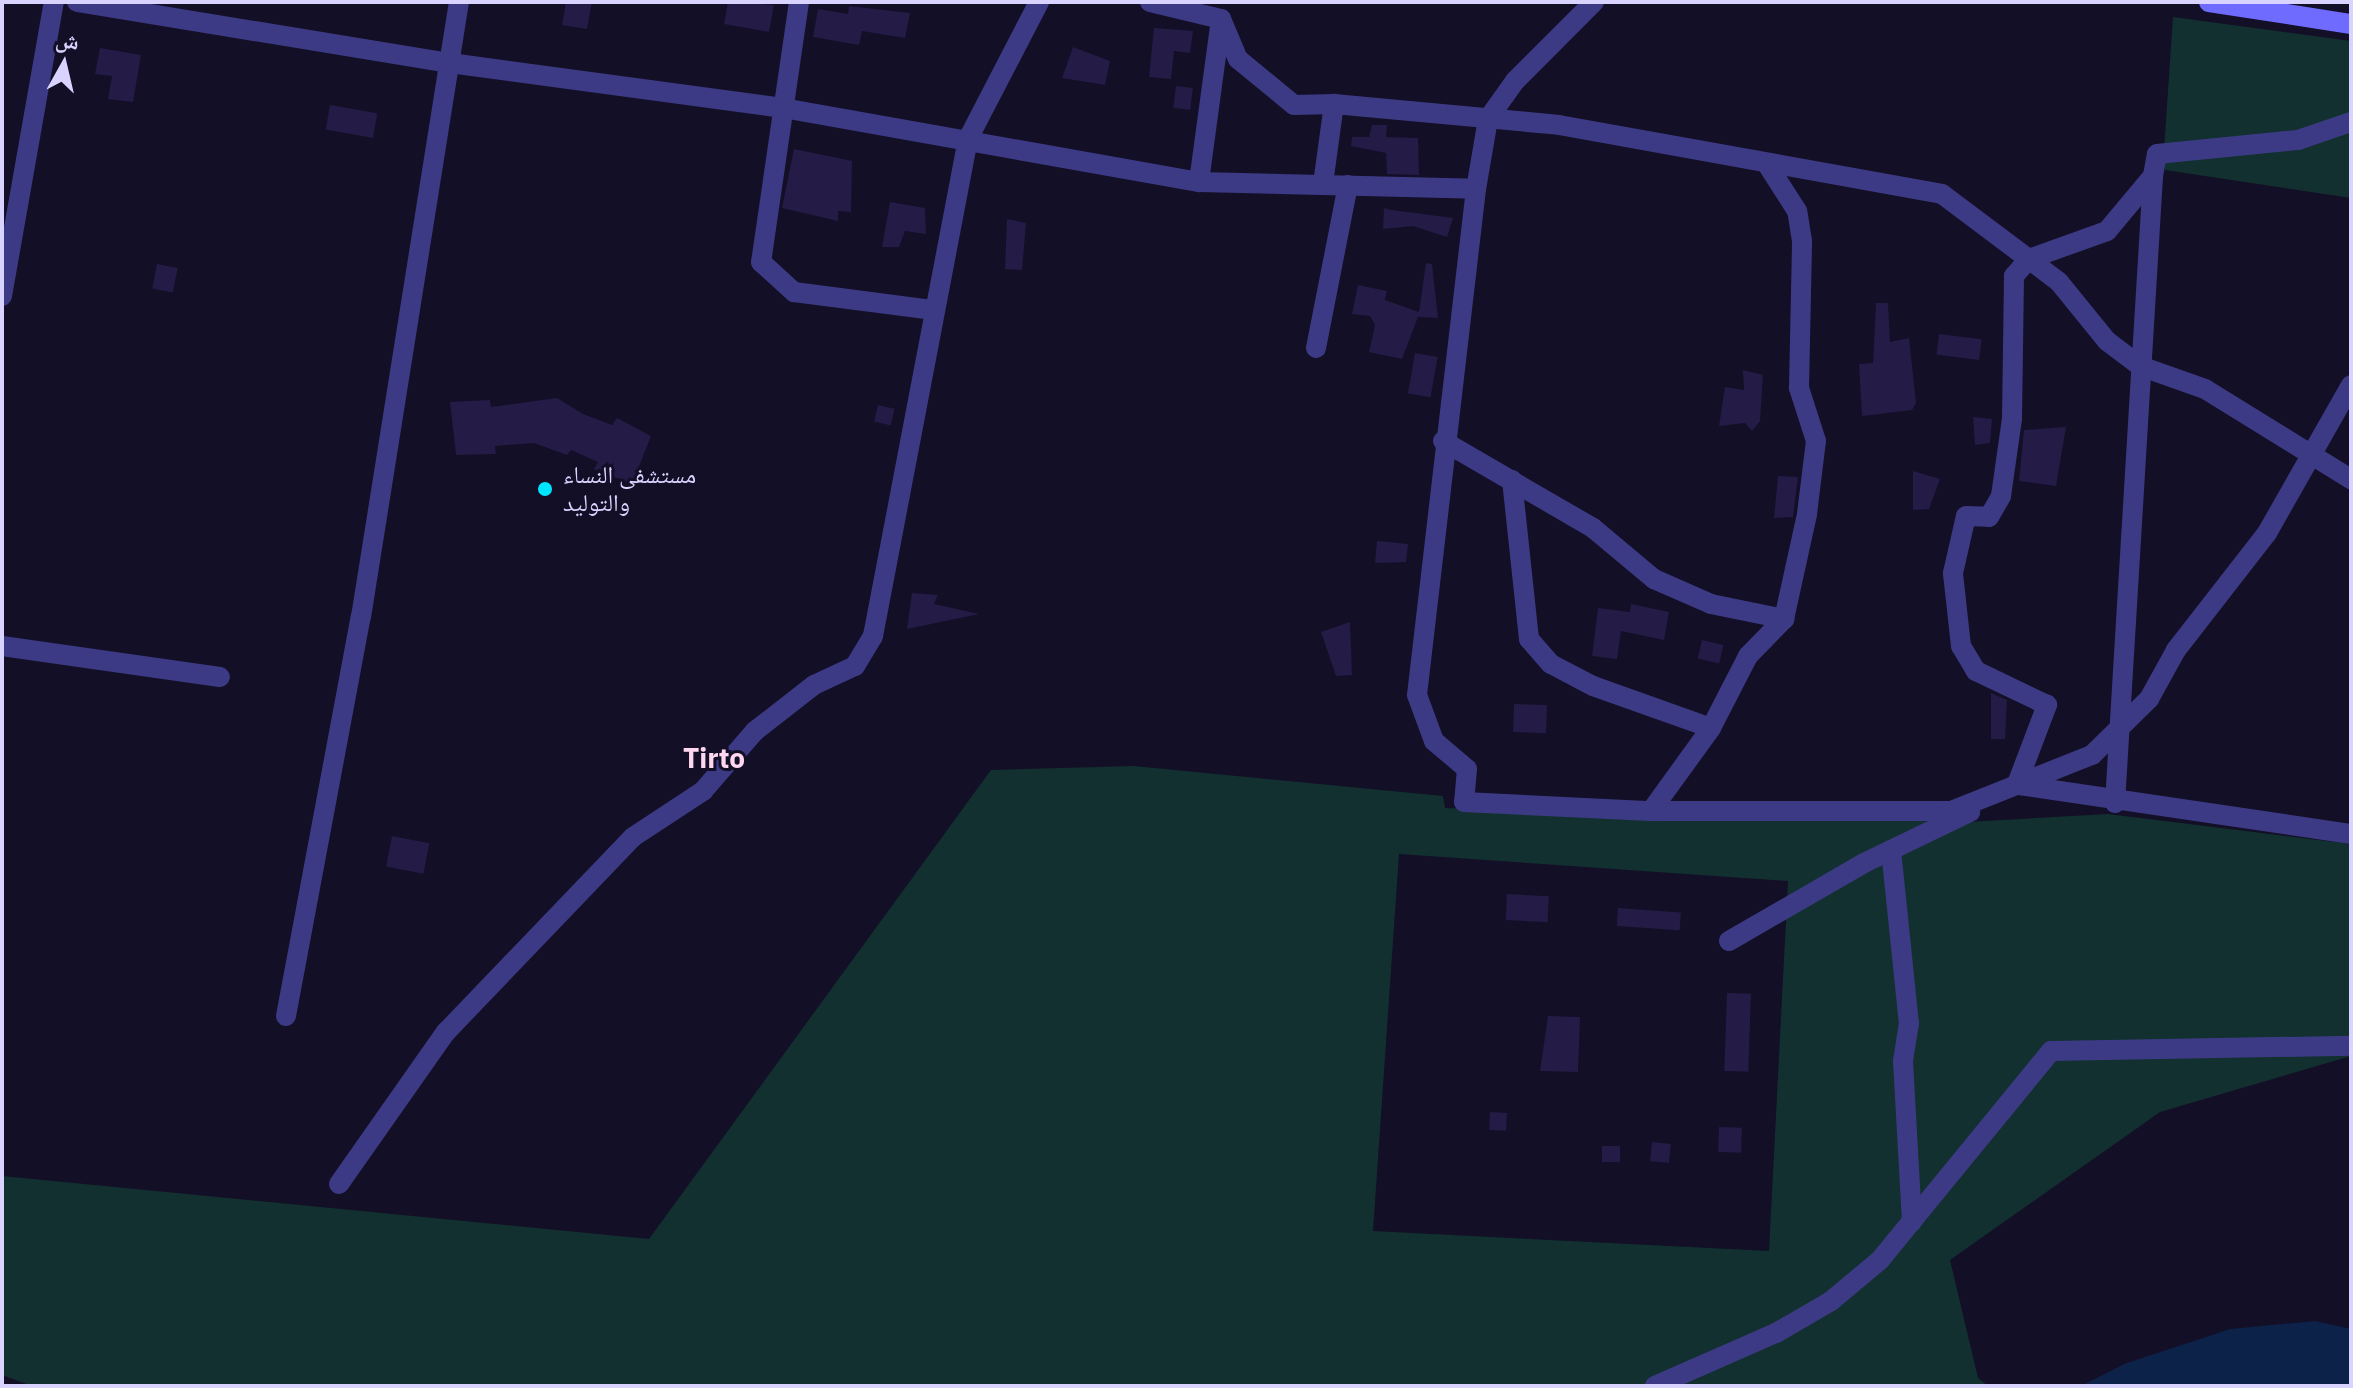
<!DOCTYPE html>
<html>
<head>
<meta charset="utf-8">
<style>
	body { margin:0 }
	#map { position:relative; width:2353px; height:1388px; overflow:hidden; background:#130f26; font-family:"IBM Plex Sans","Noto Naskh Arabic",sans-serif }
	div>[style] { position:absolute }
	.green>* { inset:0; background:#12302f }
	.water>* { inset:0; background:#0c2248 }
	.building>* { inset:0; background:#241b47; transform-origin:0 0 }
	.minor>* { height:20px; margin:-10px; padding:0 10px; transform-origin:10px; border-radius:10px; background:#3d3a85 }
	.secondary>* { height:20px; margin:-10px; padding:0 10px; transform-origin:10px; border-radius:10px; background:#6f6bff }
	.dots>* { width:22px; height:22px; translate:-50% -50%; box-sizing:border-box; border:4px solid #130f26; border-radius:50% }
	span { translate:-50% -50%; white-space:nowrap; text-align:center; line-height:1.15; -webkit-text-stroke:6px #130f26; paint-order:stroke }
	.poi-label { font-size:24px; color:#d9d4ff }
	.left { translate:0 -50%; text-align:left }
	.quarter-label { font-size:28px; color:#ffd6f0; font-weight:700 }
	.frame { position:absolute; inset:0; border:4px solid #d9d4ff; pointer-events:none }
	.north { position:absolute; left:24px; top:24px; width:80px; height:80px; -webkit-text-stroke:6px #130f26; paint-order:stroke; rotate:8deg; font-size:22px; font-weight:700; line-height:32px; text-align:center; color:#d9d4ff }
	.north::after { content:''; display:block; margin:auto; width:28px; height:36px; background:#d9d4ff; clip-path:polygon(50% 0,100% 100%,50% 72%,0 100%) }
</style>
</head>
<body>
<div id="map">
	<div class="green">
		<i style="clip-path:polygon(2173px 17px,2351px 41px,2351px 117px,2296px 135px,2164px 150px)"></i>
		<i style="clip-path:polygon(2351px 126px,2351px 198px,2165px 170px,2164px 160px)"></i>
		<i style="clip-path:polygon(evenodd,1134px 766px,1443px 796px,1445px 808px,1653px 815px,1819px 813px,1967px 822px,2108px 814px,2351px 844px,2351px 1056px,2160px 1112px,1950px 1260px,1978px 1378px,1988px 1386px,32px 1386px,2px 1375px,2px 1176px,649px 1239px,991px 770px,1134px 766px,1399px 854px,1788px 881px,1769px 1251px,1373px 1231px,1399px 854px)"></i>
	</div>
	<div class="water">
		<i style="clip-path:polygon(2315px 1321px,2351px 1329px,2351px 1386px,2081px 1386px,2124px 1364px,2230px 1329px)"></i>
	</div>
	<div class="building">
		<i style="clip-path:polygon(566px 2px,592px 2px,587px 29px,562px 25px)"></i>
		<i style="clip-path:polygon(728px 2px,774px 5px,769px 32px,724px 24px)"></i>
		<i style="clip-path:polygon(849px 6px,910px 13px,905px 38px,862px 31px,859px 45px,813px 37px,818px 9px,848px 14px)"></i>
		<i style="clip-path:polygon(1154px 28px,1193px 31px,1190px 53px,1174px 51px,1171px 79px,1149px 77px)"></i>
		<i style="clip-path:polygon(1073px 47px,1110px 61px,1105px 85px,1062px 78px)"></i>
		<i style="clip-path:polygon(100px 48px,141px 55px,133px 102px,108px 99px,112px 76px,95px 74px)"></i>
		<i style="left:1176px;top:86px;width:17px;height:22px;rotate:7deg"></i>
		<i style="left:330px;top:105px;width:48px;height:25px;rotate:10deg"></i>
		<i style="clip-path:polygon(1372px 125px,1387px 125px,1386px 137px,1418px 138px,1419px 175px,1387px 174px,1386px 153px,1351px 146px,1352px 137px,1369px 137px)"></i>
		<i style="clip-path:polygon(794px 149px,852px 161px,851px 212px,838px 211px,838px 221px,782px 208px)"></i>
		<i style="clip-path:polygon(890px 202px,925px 208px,926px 234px,905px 231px,899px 247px,882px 247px)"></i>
		<i style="clip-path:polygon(1384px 208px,1392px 210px,1453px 218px,1447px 237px,1413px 226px,1383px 229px)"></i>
		<i style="clip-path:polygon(1007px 219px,1026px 223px,1022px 270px,1005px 269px)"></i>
		<i style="clip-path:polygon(1426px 263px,1432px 264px,1438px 318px,1418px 317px,1402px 359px,1369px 352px,1375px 325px,1370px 316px,1352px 314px,1358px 285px,1387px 291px,1385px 300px,1419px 312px)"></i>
		<i style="left:157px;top:264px;width:21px;height:25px;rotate:11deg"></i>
		<i style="clip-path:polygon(1876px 303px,1888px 303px,1890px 342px,1909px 338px,1916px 403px,1912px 410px,1862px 416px,1859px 364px,1873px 363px)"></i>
		<i style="left:1939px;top:334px;width:43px;height:21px;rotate:7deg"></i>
		<i style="left:1415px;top:353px;width:23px;height:41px;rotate:10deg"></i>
		<i style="clip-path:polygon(1743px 370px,1763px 375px,1760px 421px,1752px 431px,1745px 423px,1719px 426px,1725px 387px,1744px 390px)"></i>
		<i style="clip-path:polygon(557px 398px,583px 414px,612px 425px,617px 418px,651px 436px,632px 484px,594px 469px,598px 462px,571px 450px,567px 455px,534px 443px,495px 446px,496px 454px,456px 455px,450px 402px,490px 400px,491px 407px)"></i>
		<i style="left:878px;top:405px;width:17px;height:17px;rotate:13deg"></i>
		<i style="clip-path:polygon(1973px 417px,1992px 419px,1990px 443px,1975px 445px)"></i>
		<i style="clip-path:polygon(2066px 427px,2056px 486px,2019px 481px,2024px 430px)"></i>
		<i style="clip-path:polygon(1913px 471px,1940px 479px,1929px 509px,1913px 510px)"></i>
		<i style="clip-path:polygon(1778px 476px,1798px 477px,1793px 517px,1774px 518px)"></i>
		<i style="clip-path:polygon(1377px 541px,1408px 544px,1406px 562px,1375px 563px)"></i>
		<i style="clip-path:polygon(912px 593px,938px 595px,934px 604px,979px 614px,907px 629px)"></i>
		<i style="clip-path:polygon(1631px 604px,1669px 612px,1664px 640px,1621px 631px,1617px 659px,1592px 656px,1598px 608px,1630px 612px)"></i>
		<i style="clip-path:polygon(1350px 622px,1352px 675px,1336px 676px,1321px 632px)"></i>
		<i style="left:1702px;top:640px;width:22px;height:19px;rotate:13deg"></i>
		<i style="clip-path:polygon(1991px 693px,2007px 700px,2005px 739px,1991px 739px)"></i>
		<i style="left:1514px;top:704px;width:33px;height:28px;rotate:2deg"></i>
		<i style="left:392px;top:836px;width:38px;height:31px;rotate:11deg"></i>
		<i style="left:1507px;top:894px;width:42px;height:26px;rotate:3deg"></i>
		<i style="left:1618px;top:908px;width:63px;height:18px;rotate:4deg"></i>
		<i style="left:1727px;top:993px;width:24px;height:78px;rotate:2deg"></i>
		<i style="clip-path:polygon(1548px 1016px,1580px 1017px,1578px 1072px,1540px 1071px)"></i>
		<i style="left:1490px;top:1112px;width:17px;height:18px;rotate:3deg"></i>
		<i style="left:1719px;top:1127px;width:23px;height:25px;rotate:2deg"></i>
		<i style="left:1652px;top:1142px;width:19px;height:19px;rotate:6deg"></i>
		<i style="left:1602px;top:1146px;width:18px;height:16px"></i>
	</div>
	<div class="minor">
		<i style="left:77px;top:2px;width:378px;rotate:9.3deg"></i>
		<i style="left:450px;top:63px;width:336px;rotate:7.7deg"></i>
		<i style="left:783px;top:108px;width:423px;rotate:10.1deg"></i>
		<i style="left:1199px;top:182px;width:277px;rotate:1.4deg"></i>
		<i style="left:799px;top:2px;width:263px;rotate:98.3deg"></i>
		<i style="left:761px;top:262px;width:45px;rotate:42.3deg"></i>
		<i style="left:794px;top:292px;width:139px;rotate:7.4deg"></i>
		<i style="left:1150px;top:2px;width:73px;rotate:13.5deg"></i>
		<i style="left:1221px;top:19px;width:164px;rotate:97.7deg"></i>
		<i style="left:1594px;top:2px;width:112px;rotate:135deg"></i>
		<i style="left:1515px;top:81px;width:47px;rotate:125.4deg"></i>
		<i style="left:1488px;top:119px;width:71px;rotate:99.7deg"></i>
		<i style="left:1476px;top:189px;width:509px;rotate:96.65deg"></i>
		<i style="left:1417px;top:695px;width:49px;rotate:69.7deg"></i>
		<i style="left:1434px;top:741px;width:43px;rotate:40.3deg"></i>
		<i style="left:1467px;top:769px;width:33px;rotate:95deg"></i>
		<i style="left:1464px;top:802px;width:187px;rotate:2.8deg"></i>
		<i style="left:1651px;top:811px;width:300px"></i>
		<i style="left:1951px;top:811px;width:152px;rotate:-21.7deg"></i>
		<i style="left:2092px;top:755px;width:80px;rotate:-44.5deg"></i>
		<i style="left:2149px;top:699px;width:56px;rotate:-61.1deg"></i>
		<i style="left:2176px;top:650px;width:148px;rotate:-52.1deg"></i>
		<i style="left:2267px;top:533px;width:170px;rotate:-60.4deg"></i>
		<i style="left:1221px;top:19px;width:43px;rotate:67deg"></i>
		<i style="left:1238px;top:59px;width:72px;rotate:39.4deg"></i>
		<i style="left:1294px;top:105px;width:40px;rotate:-1.4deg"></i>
		<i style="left:1323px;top:184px;width:81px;rotate:-82.2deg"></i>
		<i style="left:1334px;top:104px;width:226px;rotate:5.3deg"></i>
		<i style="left:1559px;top:125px;width:389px;rotate:10.2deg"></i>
		<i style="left:1942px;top:194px;width:146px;rotate:36.9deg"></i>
		<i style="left:2059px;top:282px;width:76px;rotate:50.9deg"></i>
		<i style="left:2107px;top:341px;width:41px;rotate:37.1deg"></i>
		<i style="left:2140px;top:366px;width:69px;rotate:19.5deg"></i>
		<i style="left:2205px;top:389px;width:172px;rotate:31.7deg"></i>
		<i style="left:2px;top:296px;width:299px;rotate:-80deg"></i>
		<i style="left:1316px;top:348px;width:166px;rotate:-78.9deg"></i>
		<i style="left:1443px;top:441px;width:173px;rotate:30.1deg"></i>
		<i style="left:1593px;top:528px;width:80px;rotate:39.9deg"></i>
		<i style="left:1654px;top:579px;width:62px;rotate:23.7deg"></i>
		<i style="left:1711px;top:604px;width:75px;rotate:11.6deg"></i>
		<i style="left:1512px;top:480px;width:160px;rotate:83.9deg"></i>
		<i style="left:1529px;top:639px;width:33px;rotate:49deg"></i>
		<i style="left:1551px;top:664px;width:47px;rotate:27.6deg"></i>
		<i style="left:1593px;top:686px;width:125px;rotate:19.6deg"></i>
		<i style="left:2px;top:646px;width:220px;rotate:8.1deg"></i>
		<i style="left:2017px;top:784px;width:85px;rotate:-69.2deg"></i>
		<i style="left:2047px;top:705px;width:79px;rotate:-154.4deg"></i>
		<i style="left:1976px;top:671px;width:29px;rotate:-121deg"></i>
		<i style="left:1961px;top:646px;width:73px;rotate:-96.3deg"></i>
		<i style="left:1953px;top:573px;width:58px;rotate:-77.2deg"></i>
		<i style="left:1966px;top:516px;width:23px;rotate:2deg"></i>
		<i style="left:1989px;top:517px;width:24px;rotate:-60deg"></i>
		<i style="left:2001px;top:496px;width:78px;rotate:-81.9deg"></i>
		<i style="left:2012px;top:419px;width:143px;rotate:-89.2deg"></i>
		<i style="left:2014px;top:276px;width:23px;rotate:-49deg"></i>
		<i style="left:2029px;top:259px;width:83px;rotate:-19.7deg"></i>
		<i style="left:2107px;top:231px;width:72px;rotate:-50.1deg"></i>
		<i style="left:2153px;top:176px;width:22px;rotate:-80deg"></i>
		<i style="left:2157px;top:154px;width:142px;rotate:-5.7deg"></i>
		<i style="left:2298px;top:140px;width:56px;rotate:-18.8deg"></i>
		<i style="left:2019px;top:785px;width:336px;rotate:8.4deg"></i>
		<i style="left:2115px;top:803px;width:628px;rotate:-86.53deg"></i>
		<i style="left:1651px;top:811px;width:102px;rotate:-54.1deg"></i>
		<i style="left:1711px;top:728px;width:81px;rotate:-62.8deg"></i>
		<i style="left:1748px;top:656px;width:52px;rotate:-45.8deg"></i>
		<i style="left:1784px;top:619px;width:107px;rotate:-77.6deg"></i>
		<i style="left:1807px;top:514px;width:74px;rotate:-83deg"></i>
		<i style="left:1816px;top:441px;width:56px;rotate:-107.8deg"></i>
		<i style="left:1799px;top:388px;width:147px;rotate:-88.8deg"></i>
		<i style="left:1802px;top:241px;width:30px;rotate:-99deg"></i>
		<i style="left:1797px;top:211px;width:56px;rotate:-122.6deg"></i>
		<i style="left:1891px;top:850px;width:174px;rotate:84.1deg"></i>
		<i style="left:1909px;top:1023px;width:38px;rotate:99deg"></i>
		<i style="left:1903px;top:1061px;width:161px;rotate:86.8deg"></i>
		<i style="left:1729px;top:941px;width:156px;rotate:-30deg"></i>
		<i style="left:1864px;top:863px;width:118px;rotate:-25.7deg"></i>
		<i style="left:286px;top:1016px;width:406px;rotate:-79.4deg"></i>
		<i style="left:361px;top:617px;width:623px;rotate:-80.95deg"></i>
		<i style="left:339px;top:1184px;width:186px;rotate:-54.9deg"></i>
		<i style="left:446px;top:1032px;width:270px;rotate:-46.2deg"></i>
		<i style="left:633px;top:837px;width:84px;rotate:-33.3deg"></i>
		<i style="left:703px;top:791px;width:79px;rotate:-49.1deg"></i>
		<i style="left:755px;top:731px;width:75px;rotate:-37.9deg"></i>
		<i style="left:814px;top:685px;width:45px;rotate:-24.9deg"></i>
		<i style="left:855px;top:666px;width:35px;rotate:-59deg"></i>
		<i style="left:873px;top:636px;width:506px;rotate:-79.18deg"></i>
		<i style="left:968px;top:139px;width:154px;rotate:-62.6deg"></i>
		<i style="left:1655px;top:1386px;width:132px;rotate:-23.7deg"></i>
		<i style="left:1776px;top:1333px;width:64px;rotate:-30.2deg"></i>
		<i style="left:1831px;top:1301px;width:64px;rotate:-39.9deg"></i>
		<i style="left:1880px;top:1260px;width:270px;rotate:-50.7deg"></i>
		<i style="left:2051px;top:1051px;width:300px;rotate:-1deg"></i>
	</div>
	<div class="secondary">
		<i style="left:2209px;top:2px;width:144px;rotate:8.8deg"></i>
	</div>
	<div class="dots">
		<i style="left:545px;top:489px;background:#00e5ff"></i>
	</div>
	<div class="poi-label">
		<span class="left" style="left:563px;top:489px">مستشفى النساء<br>والتوليد</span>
	</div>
	<div class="quarter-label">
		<span style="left:714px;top:758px">Tirto</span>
	</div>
	<div class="frame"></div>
	<div class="north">ش</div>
</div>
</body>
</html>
